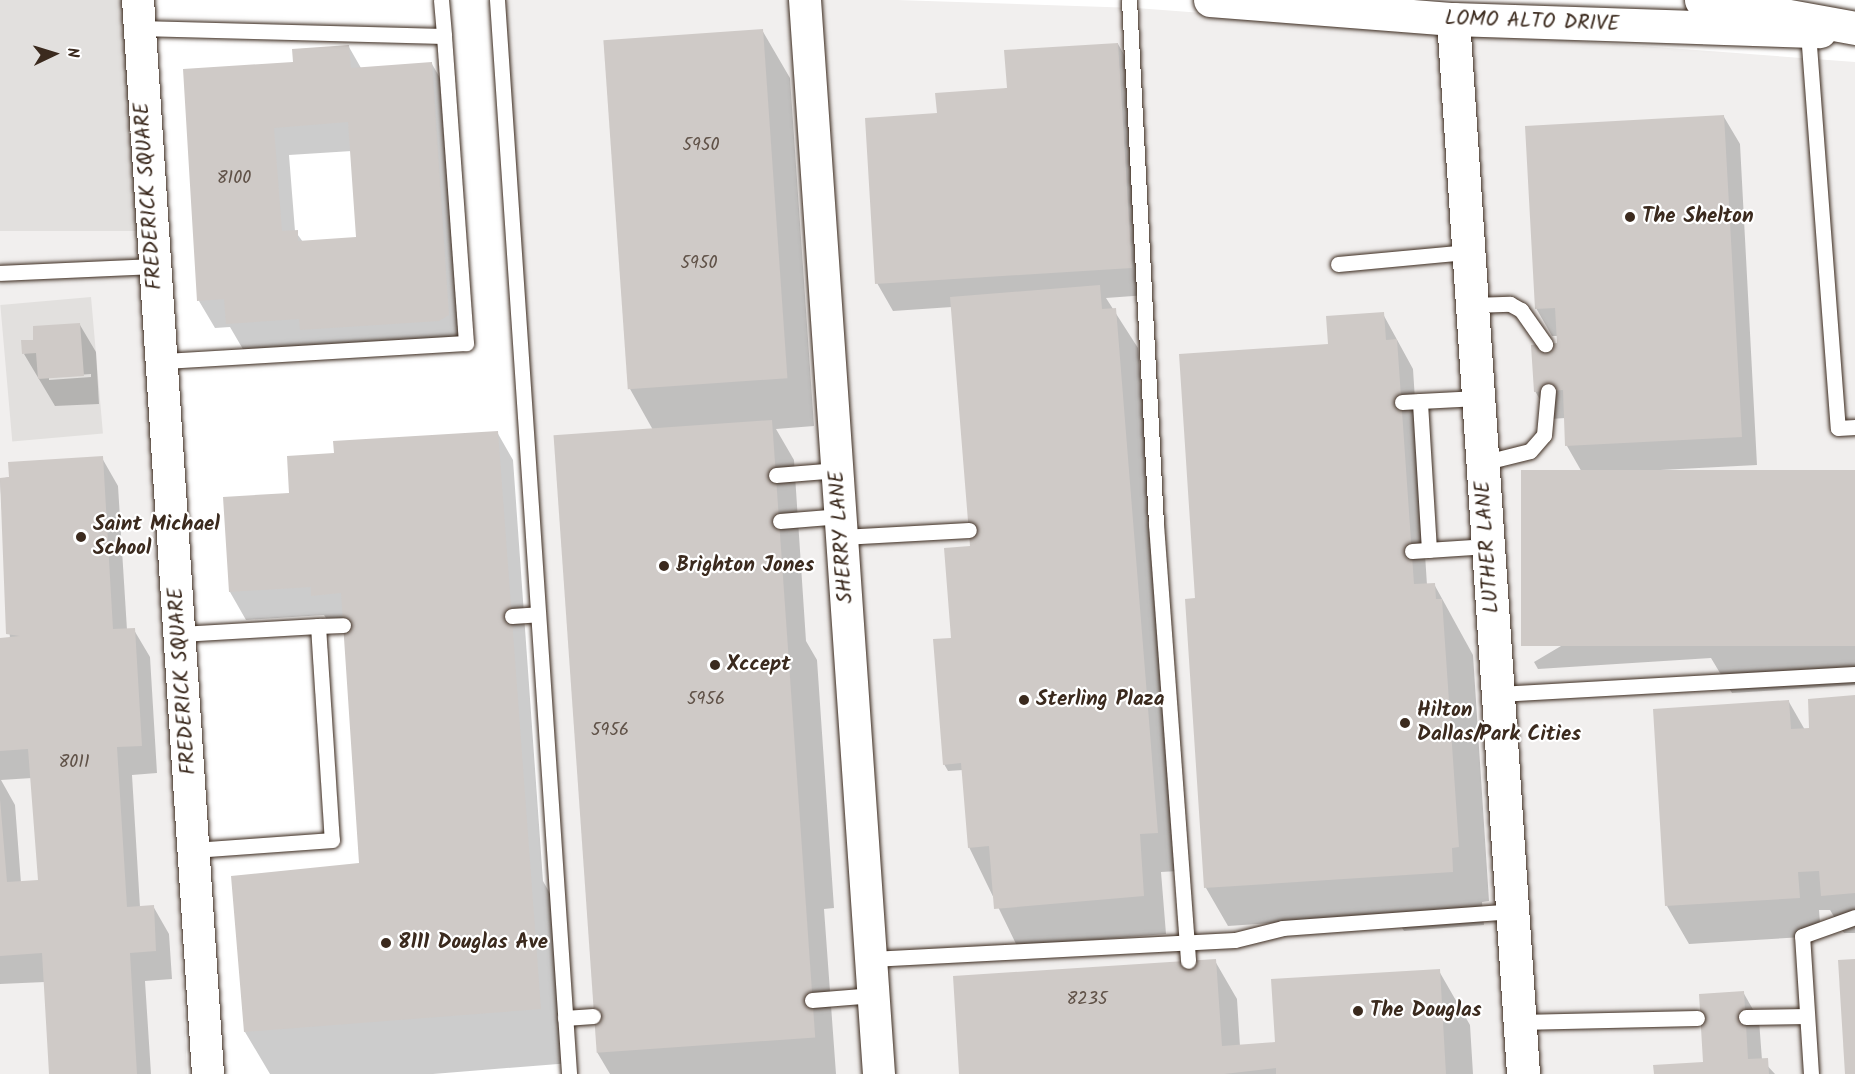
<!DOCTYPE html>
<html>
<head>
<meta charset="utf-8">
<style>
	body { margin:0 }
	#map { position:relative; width:1855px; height:1074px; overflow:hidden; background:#fff; font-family:Kalam,sans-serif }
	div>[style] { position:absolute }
	.built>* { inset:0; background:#f1efee }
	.green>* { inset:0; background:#e2e0de; transform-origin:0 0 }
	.shadow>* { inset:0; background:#0003 }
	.building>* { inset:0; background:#cfcac7; transform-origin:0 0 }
	.roads { filter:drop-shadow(0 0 2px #3b2a1e) drop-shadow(0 0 2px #3b2a1e) }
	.service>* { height:15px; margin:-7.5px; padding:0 7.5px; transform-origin:7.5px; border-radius:7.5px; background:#fff }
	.minor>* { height:32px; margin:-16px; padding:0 16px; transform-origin:16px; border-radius:16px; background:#fff }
	.tertiary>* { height:33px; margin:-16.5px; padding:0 16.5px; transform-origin:16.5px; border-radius:16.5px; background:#fff }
	.motorway>* { height:33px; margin:-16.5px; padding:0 16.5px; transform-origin:16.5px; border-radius:16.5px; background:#fff }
	.dots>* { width:16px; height:16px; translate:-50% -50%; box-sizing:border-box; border:3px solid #fff; border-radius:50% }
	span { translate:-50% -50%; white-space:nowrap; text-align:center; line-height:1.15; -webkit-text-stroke:4.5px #fff; paint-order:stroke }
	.number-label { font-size:18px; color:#605248 }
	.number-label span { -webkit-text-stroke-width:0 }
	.street-label { font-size:21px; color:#3b2a1e }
	.poi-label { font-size:21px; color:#3b2a1e; font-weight:700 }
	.left { translate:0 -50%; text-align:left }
	.north { position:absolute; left:24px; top:24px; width:60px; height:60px; -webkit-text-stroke:4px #fff; paint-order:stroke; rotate:86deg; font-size:16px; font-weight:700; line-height:24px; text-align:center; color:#3b2a1e }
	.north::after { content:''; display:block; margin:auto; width:21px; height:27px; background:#3b2a1e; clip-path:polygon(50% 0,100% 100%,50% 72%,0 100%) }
</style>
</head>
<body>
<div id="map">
	<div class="built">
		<i style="clip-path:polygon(0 0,136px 0,187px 1074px,0 1074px)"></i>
		<i style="clip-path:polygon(505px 0,897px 0,1136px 8px,1855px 62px,1855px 1074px,578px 1074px)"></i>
	</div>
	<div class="green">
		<i style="left:0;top:0;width:138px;height:231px"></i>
		<i style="left:91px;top:297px;width:137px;height:91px;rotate:85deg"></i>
	</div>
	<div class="shadow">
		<i style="clip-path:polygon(762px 30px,790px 78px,814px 426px,776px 429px,794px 460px,806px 641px,817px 660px,834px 908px,824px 909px,836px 1074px,610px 1074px,597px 1052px,653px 430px,630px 389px)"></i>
		<i style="clip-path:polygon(1118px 44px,1134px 72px,1147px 295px,1106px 298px,1138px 348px,1179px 871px,1161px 872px,1166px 934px,1017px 946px,969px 847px,963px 770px,948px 771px,944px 764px,953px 639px,972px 547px,952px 307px,893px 311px,877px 283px,938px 115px)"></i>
		<i style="clip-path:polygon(evenodd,349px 47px,361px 68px,432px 64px,448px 92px,464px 343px,244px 351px,230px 327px,215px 328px,199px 301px,295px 63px,349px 47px,352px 151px,358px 238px,303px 242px,295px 231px,289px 155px,352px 151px)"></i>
		<i style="clip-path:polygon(1724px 117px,1740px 144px,1757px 465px,1583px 474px,1567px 446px,1565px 418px,1551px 419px,1535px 391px,1559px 345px,1558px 336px,1552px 336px,1536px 308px)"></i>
		<i style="clip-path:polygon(1383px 314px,1413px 369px,1427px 585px,1434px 584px,1473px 655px,1489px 901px,1482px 902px,1484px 925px,1404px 931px,1394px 915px,1228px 926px,1206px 888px,1198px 600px,1329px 346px)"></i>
		<i style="clip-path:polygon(evenodd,80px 325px,96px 352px,99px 404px,55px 406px,24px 354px,35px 341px,80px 325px,91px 374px,91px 377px,49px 380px,49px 377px,91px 374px)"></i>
		<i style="clip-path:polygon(497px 432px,513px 460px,543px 881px,558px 908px,571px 1063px,433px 1074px,270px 1074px,245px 1032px,360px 863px,345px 622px,329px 623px,324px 615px,246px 620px,230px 592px,291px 494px,335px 455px)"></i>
		<i style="clip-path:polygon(evenodd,102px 458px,118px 486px,127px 630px,134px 630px,150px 657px,157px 773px,132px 775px,140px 907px,153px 906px,169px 934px,172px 979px,145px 981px,151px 1074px,51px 1074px,45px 982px,0 984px,0 639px,10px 639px,0 479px,102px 458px,32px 778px,39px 882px,21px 883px,15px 805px,1px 780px,32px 778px)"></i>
		<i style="clip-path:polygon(1855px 472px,1855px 685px,1732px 693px,1711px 658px,1538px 669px,1534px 662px)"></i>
		<i style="clip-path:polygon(1855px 697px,1855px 933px,1844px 933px,1830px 910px,1819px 910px,1821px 936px,1689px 944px,1667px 906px,1789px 702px,1805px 730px,1811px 730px)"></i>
		<i style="clip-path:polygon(1215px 961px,1237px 999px,1240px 1046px,1276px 1044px,1439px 971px,1470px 1025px,1473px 1074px,961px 1074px)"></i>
		<i style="clip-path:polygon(1743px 992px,1759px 1020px,1762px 1060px,1775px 1074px,1655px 1074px,1704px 1063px)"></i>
	</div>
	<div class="building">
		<i style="left:763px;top:29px;width:350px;height:160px;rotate:86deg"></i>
		<i style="clip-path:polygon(1118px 43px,1132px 268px,875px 284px,865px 118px,937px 113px,935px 93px,1007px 88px,1004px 50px)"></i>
		<i style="clip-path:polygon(evenodd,349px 45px,351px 68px,432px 62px,449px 315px,439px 321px,300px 330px,299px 319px,226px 324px,224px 299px,197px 301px,183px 69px,293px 62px,292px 49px,349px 45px,348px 122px,356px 237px,298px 241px,298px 230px,282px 231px,274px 128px,348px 122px)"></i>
		<i style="clip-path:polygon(1724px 115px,1742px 437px,1565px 446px,1563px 390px,1534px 392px,1531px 345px,1557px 343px,1555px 308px,1535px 309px,1525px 126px)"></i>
		<i style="clip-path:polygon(1100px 285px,1102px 309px,1116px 308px,1158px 833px,1140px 834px,1144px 896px,994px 909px,989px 846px,968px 848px,961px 763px,943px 765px,933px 639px,951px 638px,944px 548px,970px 546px,950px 297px)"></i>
		<i style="clip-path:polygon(1384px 312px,1386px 340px,1397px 339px,1414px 584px,1435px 583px,1436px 599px,1442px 599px,1459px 847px,1452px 848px,1453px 872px,1204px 888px,1185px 599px,1195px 598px,1179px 354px,1328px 344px,1326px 316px)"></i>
		<i style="clip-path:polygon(80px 323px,84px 376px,38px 379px,36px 353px,22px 354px,21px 340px,33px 340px,33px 326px)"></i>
		<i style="left:772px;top:420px;width:619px;height:219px;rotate:86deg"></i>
		<i style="clip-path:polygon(498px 431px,541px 1009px,244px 1032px,231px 876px,359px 863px,341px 593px,311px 596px,311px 587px,229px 592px,223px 497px,289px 493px,287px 456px,334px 453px,333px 441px)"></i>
		<i style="clip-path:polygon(103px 456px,113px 629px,135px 628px,142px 746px,117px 747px,127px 907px,154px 905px,156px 951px,130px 953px,137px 1074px,49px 1074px,42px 953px,0 956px,0 799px,7px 882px,38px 880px,28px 749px,0 751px,0 638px,20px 636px,6px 634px,0 478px,9px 477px,8px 462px)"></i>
		<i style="left:1855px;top:470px;width:176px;height:334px;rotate:90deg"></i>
		<i style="clip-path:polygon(1855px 695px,1855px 893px,1821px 896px,1819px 871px,1798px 872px,1800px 898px,1665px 906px,1653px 709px,1789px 700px,1791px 729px,1809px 728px,1808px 699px)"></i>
		<i style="clip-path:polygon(1216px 959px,1222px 1046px,1275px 1042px,1271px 979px,1440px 969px,1446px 1074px,1276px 1074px,1276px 1068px,1224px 1074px,959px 1074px,953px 976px)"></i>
		<i style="clip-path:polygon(1855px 959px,1855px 1074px,1845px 1074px,1838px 960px)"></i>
		<i style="clip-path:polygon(1744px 991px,1748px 1059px,1768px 1058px,1769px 1074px,1654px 1074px,1653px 1065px,1703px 1062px,1699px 994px)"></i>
	</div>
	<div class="roads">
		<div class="service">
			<i style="left:441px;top:0;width:36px;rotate:85deg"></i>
			<i style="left:497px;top:0;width:1076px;rotate:86.16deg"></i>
			<i style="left:1129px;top:0;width:525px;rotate:87.05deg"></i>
			<i style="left:1156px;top:524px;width:438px;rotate:85.8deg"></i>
			<i style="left:139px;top:28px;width:305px;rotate:1.5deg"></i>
			<i style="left:444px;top:36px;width:308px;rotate:85.9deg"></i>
			<i style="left:466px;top:343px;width:307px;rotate:176.6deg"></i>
			<i style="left:1808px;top:32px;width:397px;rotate:85.7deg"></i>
			<i style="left:1838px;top:428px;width:17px;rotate:-3deg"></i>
			<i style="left:1338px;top:264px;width:131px;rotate:-5.3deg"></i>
			<i style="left:0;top:273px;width:153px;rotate:-2.6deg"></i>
			<i style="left:1472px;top:305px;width:38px;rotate:-2deg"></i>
			<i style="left:1510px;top:304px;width:13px;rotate:29deg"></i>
			<i style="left:1521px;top:310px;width:42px;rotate:54.8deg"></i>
			<i style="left:1402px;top:402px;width:18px;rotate:-3deg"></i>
			<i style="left:1482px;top:463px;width:49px;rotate:-14deg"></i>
			<i style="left:1530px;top:451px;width:21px;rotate:-49deg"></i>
			<i style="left:1544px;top:435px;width:44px;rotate:-84.8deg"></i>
			<i style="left:776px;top:475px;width:62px;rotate:-4.6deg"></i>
			<i style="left:780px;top:521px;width:61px;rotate:-4.7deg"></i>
			<i style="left:842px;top:537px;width:127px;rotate:-3.2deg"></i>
			<i style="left:1429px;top:550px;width:149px;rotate:-93.5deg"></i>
			<i style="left:1420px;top:401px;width:58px;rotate:-3deg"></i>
			<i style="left:1412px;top:551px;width:76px;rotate:-3.8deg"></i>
			<i style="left:512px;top:616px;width:26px;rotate:-4deg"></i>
			<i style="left:318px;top:626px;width:25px;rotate:-2deg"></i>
			<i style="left:180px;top:634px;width:138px;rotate:-3.3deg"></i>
			<i style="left:318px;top:626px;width:214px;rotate:86.3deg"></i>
			<i style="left:332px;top:840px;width:138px;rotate:175.9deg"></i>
			<i style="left:1497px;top:694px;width:359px;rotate:-3.2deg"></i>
			<i style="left:871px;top:959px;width:364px;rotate:-3deg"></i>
			<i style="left:1235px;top:940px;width:49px;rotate:-14deg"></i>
			<i style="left:1283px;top:928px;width:230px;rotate:-4.2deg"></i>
			<i style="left:812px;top:1000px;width:62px;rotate:-4.6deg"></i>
			<i style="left:1746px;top:1017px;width:61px;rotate:-0.9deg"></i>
			<i style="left:565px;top:1018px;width:28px;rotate:-4deg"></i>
			<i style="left:1519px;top:1022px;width:178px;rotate:-1.3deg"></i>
			<i style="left:1811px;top:1074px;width:138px;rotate:-93.7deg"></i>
			<i style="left:1802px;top:936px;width:56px;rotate:-19.7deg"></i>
		</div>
		<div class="minor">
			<i style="left:138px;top:0;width:1076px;rotate:86.27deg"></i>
			<i style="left:805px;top:0;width:1077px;rotate:86.06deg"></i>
		</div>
		<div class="tertiary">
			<i style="left:1210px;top:0;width:244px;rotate:4.5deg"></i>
			<i style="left:1453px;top:19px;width:367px;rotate:1.9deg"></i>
			<i style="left:1453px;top:19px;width:1057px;rotate:86.2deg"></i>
		</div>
		<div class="motorway">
			<i style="left:1701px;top:0;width:157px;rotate:10.3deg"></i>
		</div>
	</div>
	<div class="dots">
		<i style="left:1630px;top:217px;background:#3b2a1e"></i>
		<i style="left:81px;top:537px;background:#3b2a1e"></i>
		<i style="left:664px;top:566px;background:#3b2a1e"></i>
		<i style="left:715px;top:665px;background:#3b2a1e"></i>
		<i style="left:1024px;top:700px;background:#3b2a1e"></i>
		<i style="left:1405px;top:723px;background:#3b2a1e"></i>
		<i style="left:386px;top:943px;background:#3b2a1e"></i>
		<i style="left:1358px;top:1011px;background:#3b2a1e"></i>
	</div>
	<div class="number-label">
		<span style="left:701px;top:146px">5950</span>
		<span style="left:234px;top:179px">8100</span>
		<span style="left:699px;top:264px">5950</span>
		<span style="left:706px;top:700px">5956</span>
		<span style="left:610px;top:731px">5956</span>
		<span style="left:74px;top:763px">8011</span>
		<span style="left:1087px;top:1000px">8235</span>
	</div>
	<div class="street-label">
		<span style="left:1532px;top:22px;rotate:2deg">LOMO ALTO DRIVE</span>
		<span style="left:149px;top:196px;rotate:-94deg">FREDERICK SQUARE</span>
		<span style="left:842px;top:537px;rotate:-94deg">SHERRY LANE</span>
		<span style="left:1488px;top:547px;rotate:-94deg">LUTHER LANE</span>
		<span style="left:183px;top:681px;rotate:-94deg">FREDERICK SQUARE</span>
	</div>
	<div class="poi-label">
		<span class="left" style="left:1642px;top:217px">The Shelton</span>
		<span class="left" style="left:93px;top:537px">Saint Michael<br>School</span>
		<span class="left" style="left:676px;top:566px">Brighton Jones</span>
		<span class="left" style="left:727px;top:665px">Xccept</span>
		<span class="left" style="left:1036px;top:700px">Sterling Plaza</span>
		<span class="left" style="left:1417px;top:723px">Hilton<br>Dallas/Park Cities</span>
		<span class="left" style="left:398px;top:943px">8111 Douglas Ave</span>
		<span class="left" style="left:1370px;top:1011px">The Douglas</span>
	</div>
	<div class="north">N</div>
</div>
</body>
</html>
